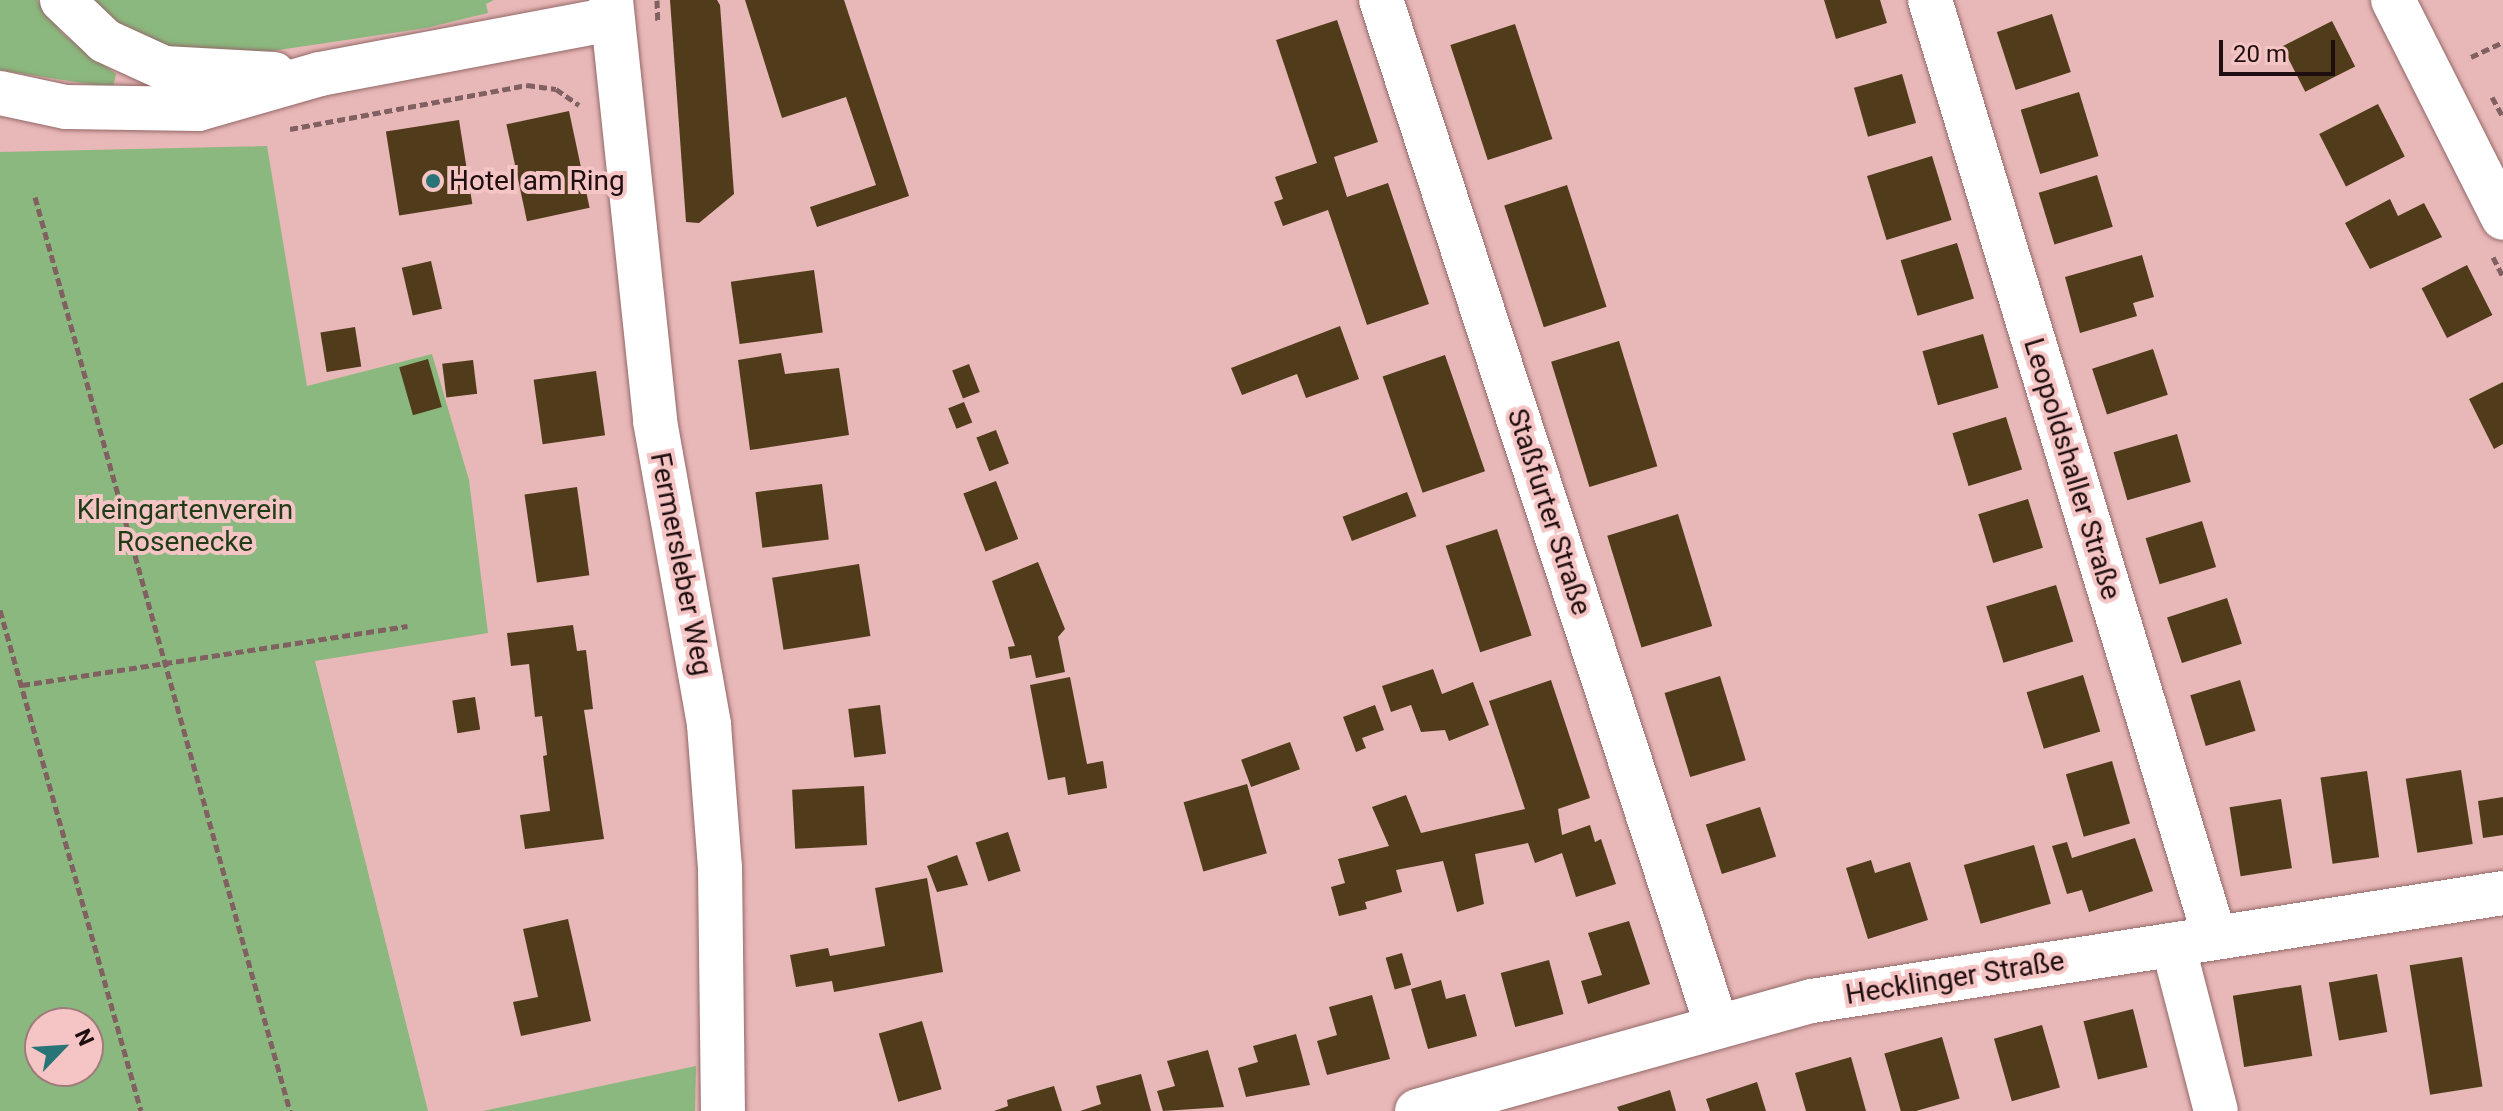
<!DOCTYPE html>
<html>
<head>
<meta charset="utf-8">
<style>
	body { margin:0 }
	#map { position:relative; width:2503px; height:1111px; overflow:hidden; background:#e8b7b7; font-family:Roboto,sans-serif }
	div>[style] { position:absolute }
	.green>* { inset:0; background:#8bb87e }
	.building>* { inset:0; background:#503c1b; transform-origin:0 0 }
	.path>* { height:5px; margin-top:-2.5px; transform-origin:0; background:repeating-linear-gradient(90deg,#816061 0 8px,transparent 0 12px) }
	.roads { filter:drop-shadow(0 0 2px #936868) drop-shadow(0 0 2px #936868) }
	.minor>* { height:44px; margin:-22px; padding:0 22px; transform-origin:22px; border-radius:22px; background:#fff }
	.highway>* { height:44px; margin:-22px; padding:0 22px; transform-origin:22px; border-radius:22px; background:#fff }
	.dots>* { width:22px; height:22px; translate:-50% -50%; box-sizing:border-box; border:4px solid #f5c4c4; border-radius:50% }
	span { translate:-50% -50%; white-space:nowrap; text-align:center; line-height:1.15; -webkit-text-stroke:8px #f5c4c4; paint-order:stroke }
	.poi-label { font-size:28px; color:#1f0e0f }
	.left { translate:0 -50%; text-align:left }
	.street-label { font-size:28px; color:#1f0e0f }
	.park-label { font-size:28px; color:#1f3c16 }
	.north { position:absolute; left:24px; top:1007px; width:80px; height:80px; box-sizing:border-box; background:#f5c4c4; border:2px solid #9f7b7c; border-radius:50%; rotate:65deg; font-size:22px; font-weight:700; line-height:32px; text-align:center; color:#1f0e0f }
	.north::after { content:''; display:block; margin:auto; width:28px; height:36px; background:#297476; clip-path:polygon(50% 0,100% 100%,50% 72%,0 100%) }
	.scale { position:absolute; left:2219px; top:40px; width:116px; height:36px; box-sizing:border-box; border:4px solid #1f0e0f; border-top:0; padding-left:10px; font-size:24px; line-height:28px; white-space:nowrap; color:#1f0e0f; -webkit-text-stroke:6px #f5c4c4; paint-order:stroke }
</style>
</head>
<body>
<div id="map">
	<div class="green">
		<i style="clip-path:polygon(0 0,37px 0,63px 34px,116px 74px,113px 88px,0 70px)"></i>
		<i style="clip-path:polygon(88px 0,494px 0,486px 4px,488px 13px,426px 28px,239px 56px,188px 55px,140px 40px)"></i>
		<i style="clip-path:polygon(evenodd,267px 146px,307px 386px,432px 354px,469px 480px,488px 633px,315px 661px,428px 1111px,0 1111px,0 152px,267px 146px,40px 1023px,88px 1023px,88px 1071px,40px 1071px,40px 1023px)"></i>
		<i style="clip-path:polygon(696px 1066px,695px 1111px,483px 1111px)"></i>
	</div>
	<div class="building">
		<i style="clip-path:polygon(670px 0,717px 0,720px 5px,734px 194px,699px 223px,686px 222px)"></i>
		<i style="clip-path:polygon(745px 0,844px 0,909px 196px,817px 227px,810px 207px,876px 185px,846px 97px,782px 118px)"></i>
		<i style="clip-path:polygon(1824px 0,1880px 0,1887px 23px,1836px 39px)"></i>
		<i style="left:2052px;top:14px;width:61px;height:58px;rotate:72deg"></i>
		<i style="clip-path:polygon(1337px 20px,1378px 142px,1334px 157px,1347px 197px,1388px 183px,1429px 304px,1367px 325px,1328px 210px,1283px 226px,1274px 202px,1283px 199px,1275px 177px,1317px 163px,1276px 40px)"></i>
		<i style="left:2332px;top:21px;width:51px;height:56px;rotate:63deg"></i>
		<i style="left:1515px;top:24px;width:121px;height:68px;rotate:72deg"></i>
		<i style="left:1902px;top:74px;width:51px;height:50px;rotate:74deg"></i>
		<i style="left:2079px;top:92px;width:67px;height:61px;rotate:73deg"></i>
		<i style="left:2378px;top:104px;width:59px;height:66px;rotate:63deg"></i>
		<i style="left:569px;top:111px;width:99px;height:64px;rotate:78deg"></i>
		<i style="left:459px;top:120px;width:85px;height:74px;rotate:81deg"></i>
		<i style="left:1932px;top:156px;width:67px;height:68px;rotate:73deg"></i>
		<i style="left:2097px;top:175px;width:54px;height:61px;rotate:73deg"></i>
		<i style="left:1567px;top:185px;width:128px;height:66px;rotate:72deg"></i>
		<i style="clip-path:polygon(2390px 199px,2398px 216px,2424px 203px,2442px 237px,2370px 269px,2345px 223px)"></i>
		<i style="left:1957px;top:243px;width:58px;height:59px;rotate:73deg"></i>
		<i style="clip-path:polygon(2142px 255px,2154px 297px,2133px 303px,2137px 316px,2080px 333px,2065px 277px)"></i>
		<i style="left:431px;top:261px;width:49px;height:30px;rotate:77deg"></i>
		<i style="left:2467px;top:265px;width:56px;height:51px;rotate:63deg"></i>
		<i style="left:814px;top:270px;width:63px;height:84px;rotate:82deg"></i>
		<i style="clip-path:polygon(1340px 326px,1359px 379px,1306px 398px,1297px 374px,1242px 395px,1231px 368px)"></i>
		<i style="left:355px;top:327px;width:40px;height:35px;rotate:81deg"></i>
		<i style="left:1983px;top:334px;width:56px;height:63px;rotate:74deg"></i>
		<i style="left:1619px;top:341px;width:131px;height:71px;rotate:73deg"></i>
		<i style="left:2153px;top:349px;width:48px;height:64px;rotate:72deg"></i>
		<i style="clip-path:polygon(781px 353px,785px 374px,839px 368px,849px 435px,750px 450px,738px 360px)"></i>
		<i style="left:1445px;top:355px;width:123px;height:66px;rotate:71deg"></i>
		<i style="left:428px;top:359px;width:50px;height:30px;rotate:74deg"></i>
		<i style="left:473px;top:360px;width:34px;height:31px;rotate:83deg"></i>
		<i style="left:969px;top:364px;width:30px;height:18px;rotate:69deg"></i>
		<i style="left:596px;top:371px;width:65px;height:63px;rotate:82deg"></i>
		<i style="clip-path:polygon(2503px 382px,2503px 444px,2494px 449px,2469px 399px)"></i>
		<i style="left:964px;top:402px;width:22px;height:17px;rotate:68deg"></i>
		<i style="left:2006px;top:417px;width:55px;height:56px;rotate:73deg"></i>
		<i style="left:996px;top:430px;width:36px;height:21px;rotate:69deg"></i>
		<i style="left:2177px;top:434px;width:50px;height:66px;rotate:74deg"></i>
		<i style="left:996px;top:481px;width:62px;height:35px;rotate:69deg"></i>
		<i style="left:822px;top:484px;width:56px;height:67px;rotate:83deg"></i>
		<i style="left:577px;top:487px;width:89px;height:53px;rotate:82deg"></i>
		<i style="left:1407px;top:492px;width:26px;height:69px;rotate:69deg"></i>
		<i style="left:2028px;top:499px;width:51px;height:52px;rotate:73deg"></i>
		<i style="left:1678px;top:514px;width:117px;height:74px;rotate:73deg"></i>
		<i style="left:2202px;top:521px;width:48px;height:59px;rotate:73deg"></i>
		<i style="left:1497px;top:529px;width:112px;height:54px;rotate:72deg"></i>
		<i style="clip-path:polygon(1038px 562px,1065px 629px,1058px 637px,1065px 672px,1036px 678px,1031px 655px,1010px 659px,1008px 647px,1015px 646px,992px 581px)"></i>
		<i style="left:859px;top:564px;width:73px;height:88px;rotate:81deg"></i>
		<i style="left:2056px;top:585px;width:59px;height:73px;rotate:73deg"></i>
		<i style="left:2227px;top:598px;width:48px;height:63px;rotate:72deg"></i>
		<i style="clip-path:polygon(573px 625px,577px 651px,586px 650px,593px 709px,584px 710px,604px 839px,525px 849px,520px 815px,550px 811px,543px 756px,547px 755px,542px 716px,535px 717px,529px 664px,511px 666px,507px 633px)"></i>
		<i style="clip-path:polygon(1433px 669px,1442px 694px,1473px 682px,1489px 725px,1449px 741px,1445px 730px,1421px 732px,1411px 705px,1391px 712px,1382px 686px)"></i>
		<i style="left:2083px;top:675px;width:59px;height:59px;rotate:73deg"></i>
		<i style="left:1720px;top:676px;width:88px;height:58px;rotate:73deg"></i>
		<i style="clip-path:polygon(1070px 677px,1087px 764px,1103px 761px,1107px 788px,1068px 795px,1065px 777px,1048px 780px,1030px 685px)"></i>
		<i style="clip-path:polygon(1551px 680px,1590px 798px,1558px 809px,1562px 835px,1590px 825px,1595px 842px,1601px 839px,1616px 884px,1576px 897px,1562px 853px,1535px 863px,1528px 843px,1475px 854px,1484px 904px,1457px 912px,1443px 861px,1396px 870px,1402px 892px,1365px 902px,1367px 909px,1339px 916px,1331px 887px,1345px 883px,1338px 859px,1389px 846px,1372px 807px,1406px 795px,1421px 833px,1525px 809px,1489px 701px)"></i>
		<i style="left:2240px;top:680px;width:53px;height:52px;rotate:73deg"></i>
		<i style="left:475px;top:697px;width:33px;height:23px;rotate:81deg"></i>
		<i style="left:880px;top:705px;width:49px;height:32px;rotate:83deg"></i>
		<i style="clip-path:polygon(1375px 705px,1384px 730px,1362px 738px,1366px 748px,1356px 752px,1343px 717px)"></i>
		<i style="left:1290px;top:742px;width:29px;height:52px;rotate:70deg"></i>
		<i style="left:2112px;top:761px;width:65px;height:48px;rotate:74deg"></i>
		<i style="left:2461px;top:770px;width:75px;height:56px;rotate:81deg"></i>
		<i style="left:2367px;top:771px;width:87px;height:47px;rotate:82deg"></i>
		<i style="left:1247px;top:784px;width:72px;height:66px;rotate:74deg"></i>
		<i style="left:864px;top:786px;width:59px;height:72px;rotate:87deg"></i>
		<i style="clip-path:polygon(2503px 797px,2503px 835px,2483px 838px,2478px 801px)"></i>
		<i style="left:2281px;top:799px;width:70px;height:52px;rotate:81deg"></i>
		<i style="left:1760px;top:807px;width:52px;height:57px;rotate:72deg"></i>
		<i style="left:1008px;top:832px;width:41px;height:34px;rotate:72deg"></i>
		<i style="clip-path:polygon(2135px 838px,2153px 891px,2089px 912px,2082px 890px,2067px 894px,2052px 846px,2067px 842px,2072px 858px)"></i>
		<i style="left:2034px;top:845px;width:61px;height:73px;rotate:74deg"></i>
		<i style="clip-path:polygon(957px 855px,968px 885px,937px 892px,927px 866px)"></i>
		<i style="clip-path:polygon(1871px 860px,1875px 873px,1910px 862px,1928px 920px,1868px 939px,1846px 868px)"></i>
		<i style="clip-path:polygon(927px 878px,943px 972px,834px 992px,832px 981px,796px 987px,790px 955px,828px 948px,830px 956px,885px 946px,875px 888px)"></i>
		<i style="clip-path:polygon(568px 919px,591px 1021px,521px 1036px,513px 1002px,538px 997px,523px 929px)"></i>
		<i style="clip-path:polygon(1629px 921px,1650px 984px,1588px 1004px,1581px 981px,1602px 975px,1588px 933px)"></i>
		<i style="left:1402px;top:953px;width:33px;height:17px;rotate:74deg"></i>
		<i style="left:2462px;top:957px;width:131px;height:53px;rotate:81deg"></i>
		<i style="left:1549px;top:960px;width:56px;height:50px;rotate:75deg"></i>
		<i style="left:2377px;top:974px;width:59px;height:49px;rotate:80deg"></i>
		<i style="clip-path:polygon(1441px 980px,1446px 999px,1465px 994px,1477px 1036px,1428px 1049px,1411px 989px)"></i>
		<i style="left:2301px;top:985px;width:72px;height:69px;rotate:81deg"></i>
		<i style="clip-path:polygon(1372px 995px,1390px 1059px,1327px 1075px,1317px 1041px,1337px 1035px,1329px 1007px)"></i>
		<i style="left:2133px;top:1009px;width:60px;height:51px;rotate:76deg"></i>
		<i style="left:922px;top:1021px;width:71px;height:45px;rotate:74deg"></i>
		<i style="left:2042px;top:1025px;width:65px;height:50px;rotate:74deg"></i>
		<i style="clip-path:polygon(1296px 1034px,1310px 1085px,1246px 1097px,1238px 1068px,1258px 1062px,1253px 1046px)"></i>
		<i style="left:1942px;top:1037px;width:64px;height:60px;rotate:74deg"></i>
		<i style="clip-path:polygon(1208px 1050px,1224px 1107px,1163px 1111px,1157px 1091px,1175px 1086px,1167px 1061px)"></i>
		<i style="clip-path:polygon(1851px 1057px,1866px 1111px,1806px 1111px,1795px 1073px)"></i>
		<i style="clip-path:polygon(1141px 1074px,1151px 1111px,1080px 1111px,1101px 1104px,1096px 1086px)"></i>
		<i style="clip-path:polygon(1757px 1082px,1766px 1111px,1710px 1111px,1706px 1099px)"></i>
		<i style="clip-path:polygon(1054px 1086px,1062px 1111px,994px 1111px,1008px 1106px,1007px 1100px)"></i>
		<i style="clip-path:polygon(1670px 1090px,1676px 1111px,1619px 1111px,1617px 1107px)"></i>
	</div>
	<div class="path">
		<i style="left:657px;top:0;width:23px;rotate:88deg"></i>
		<i style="left:2471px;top:57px;width:35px;rotate:-25deg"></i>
		<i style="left:2492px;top:97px;width:23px;rotate:61deg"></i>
		<i style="left:290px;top:129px;width:241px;rotate:-10.5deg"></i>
		<i style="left:527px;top:85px;width:29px;rotate:8deg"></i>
		<i style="left:556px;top:89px;width:28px;rotate:35deg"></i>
		<i style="left:35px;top:197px;width:949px;rotate:74.41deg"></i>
		<i style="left:2493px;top:257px;width:22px;rotate:63deg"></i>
		<i style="left:0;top:610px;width:520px;rotate:74.28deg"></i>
		<i style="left:22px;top:685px;width:390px;rotate:-8.7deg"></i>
	</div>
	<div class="roads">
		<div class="minor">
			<i style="left:611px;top:0;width:423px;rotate:84deg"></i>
			<i style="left:655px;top:421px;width:309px;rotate:79.9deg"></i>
			<i style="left:709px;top:725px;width:143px;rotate:85.6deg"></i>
			<i style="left:720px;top:868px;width:243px;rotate:89.3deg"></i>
			<i style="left:1381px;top:0;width:1076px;rotate:71.87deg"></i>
			<i style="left:1930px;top:0;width:980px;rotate:73.1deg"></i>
			<i style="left:2393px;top:0;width:244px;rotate:63.2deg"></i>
			<i style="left:2173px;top:945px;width:171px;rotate:75.5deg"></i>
			<i style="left:1417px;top:1111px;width:410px;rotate:-15.6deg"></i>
			<i style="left:1812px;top:1001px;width:699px;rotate:-8.88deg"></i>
		</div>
		<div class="highway">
			<i style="left:62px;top:0;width:59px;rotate:43.6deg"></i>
			<i style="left:105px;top:41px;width:65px;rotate:24.6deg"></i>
			<i style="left:164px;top:68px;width:110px;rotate:3.1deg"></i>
			<i style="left:0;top:93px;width:67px;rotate:12deg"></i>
			<i style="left:66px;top:107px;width:132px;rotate:0.9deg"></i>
			<i style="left:198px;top:109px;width:127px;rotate:-16deg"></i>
			<i style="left:320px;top:74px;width:297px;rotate:-10.7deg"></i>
		</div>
	</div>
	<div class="dots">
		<i style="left:433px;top:181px;background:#297476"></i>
	</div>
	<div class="poi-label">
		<span class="left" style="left:449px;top:181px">Hotel am Ring</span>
	</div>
	<div class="street-label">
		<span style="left:2072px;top:469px;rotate:73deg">Leopoldshaller Straße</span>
		<span style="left:1549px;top:512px;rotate:72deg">Staßfurter Straße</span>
		<span style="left:681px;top:564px;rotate:79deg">Fermersleber Weg</span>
		<span style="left:1955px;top:978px;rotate:-9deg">Hecklinger Straße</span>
	</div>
	<div class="park-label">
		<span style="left:185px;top:526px">Kleingartenverein<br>Rosenecke</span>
	</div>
	<div class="north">N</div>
	<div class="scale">20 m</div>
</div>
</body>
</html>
